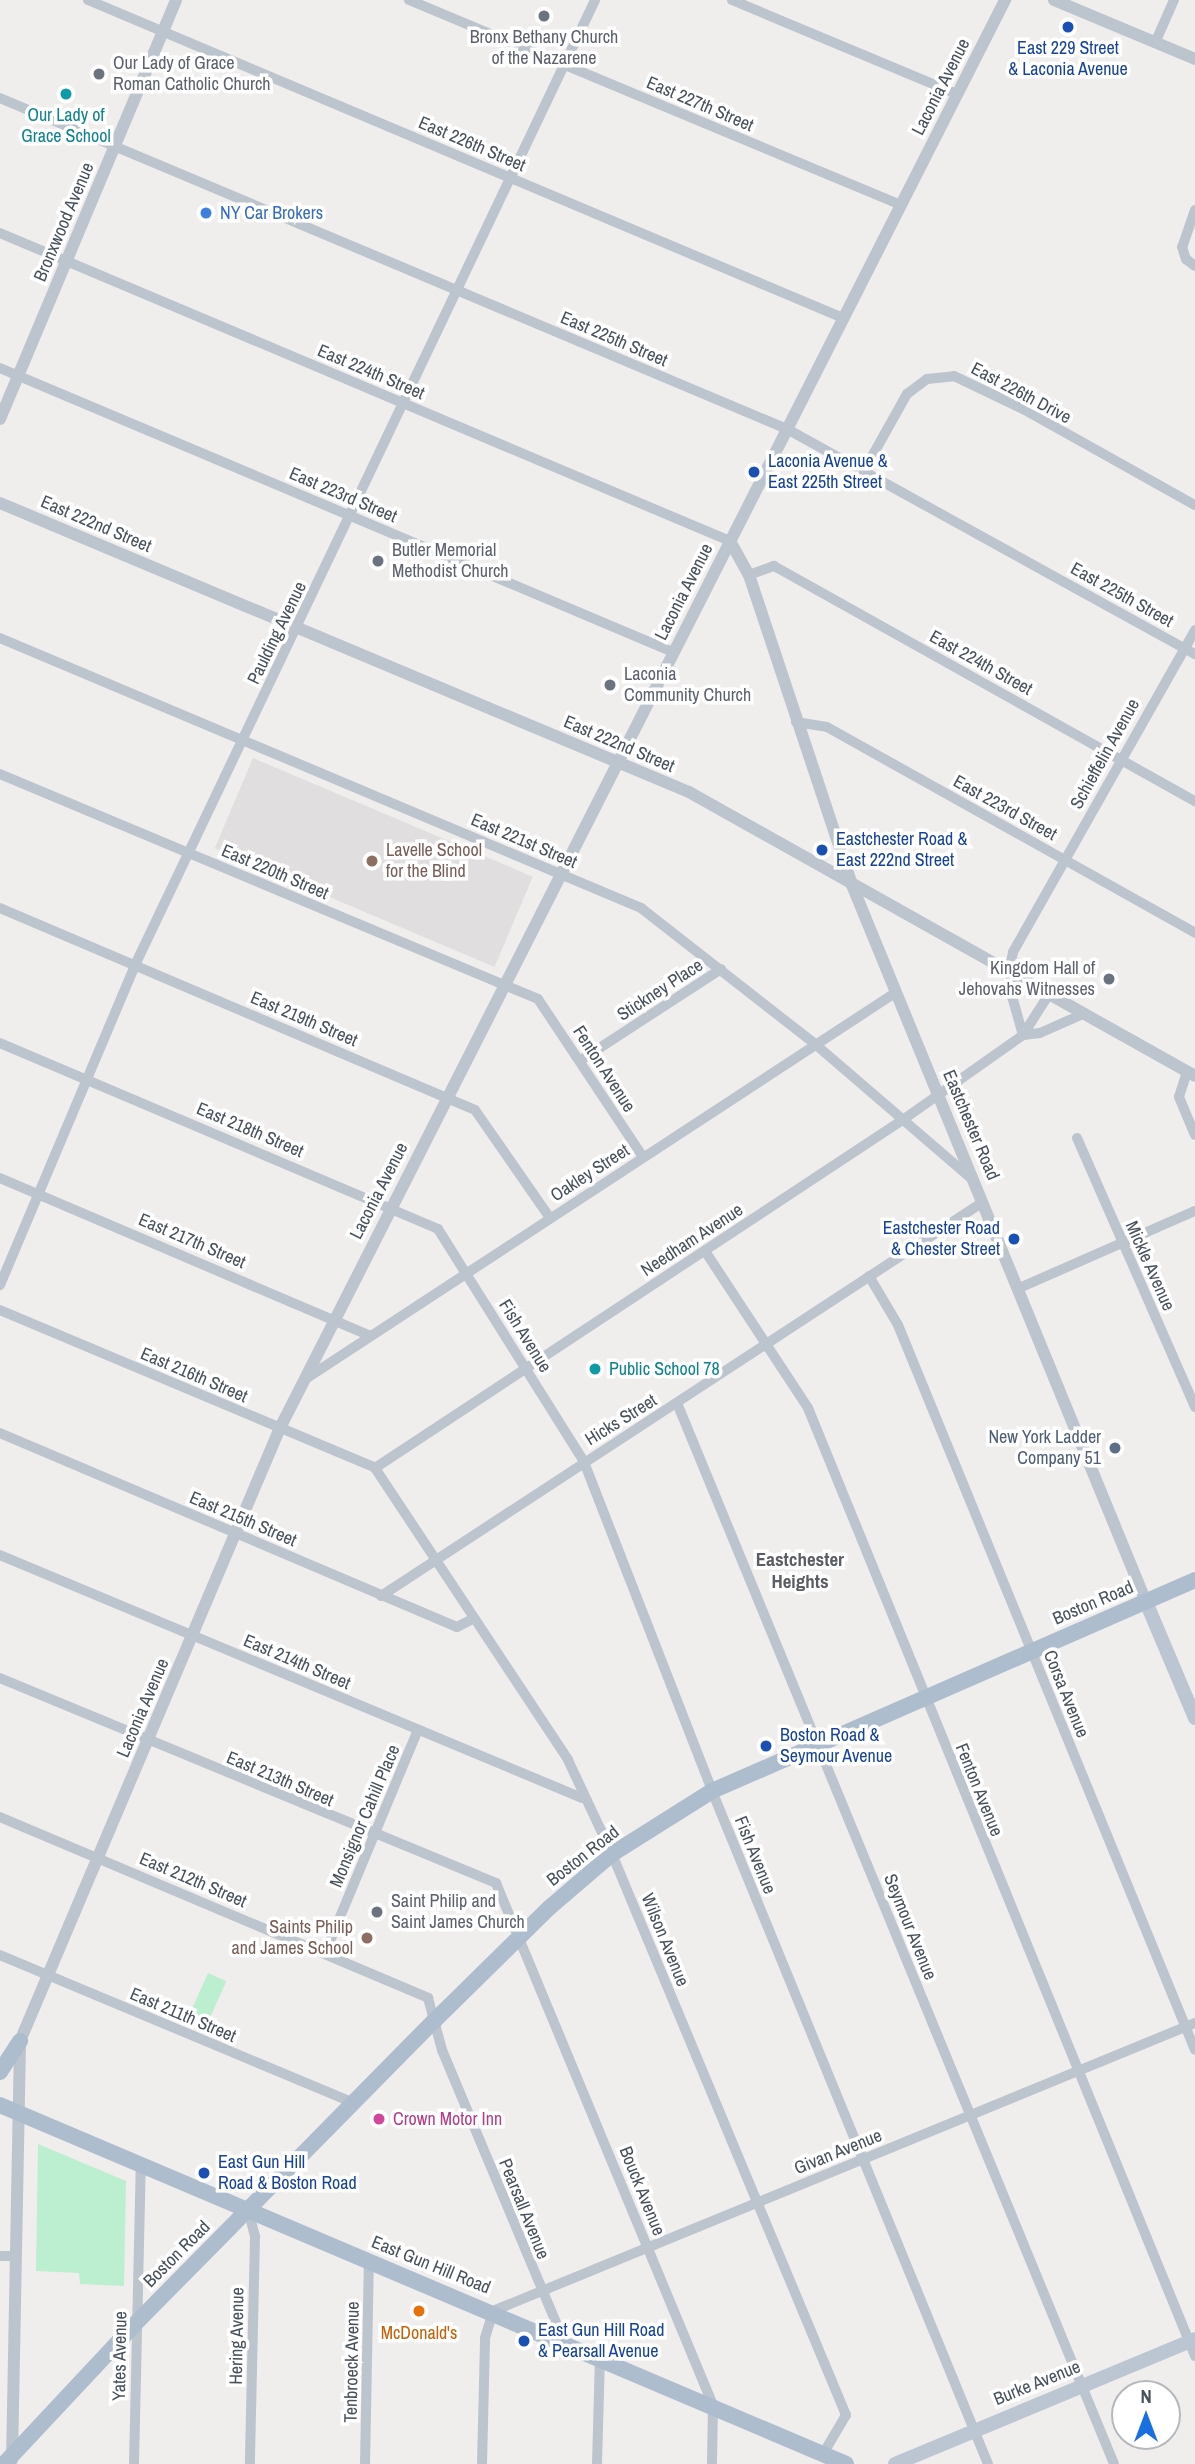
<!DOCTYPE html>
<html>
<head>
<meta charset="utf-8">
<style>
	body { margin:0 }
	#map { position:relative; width:1195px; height:2464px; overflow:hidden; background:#f0eded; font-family:"Archivo Narrow",sans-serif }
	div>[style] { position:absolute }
	.education>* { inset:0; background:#e1dedf; transform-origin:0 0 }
	.green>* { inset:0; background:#bbefcf; transform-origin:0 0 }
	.minor>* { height:10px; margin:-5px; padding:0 5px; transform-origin:5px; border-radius:5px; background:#bcc5cd }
	.tertiary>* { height:12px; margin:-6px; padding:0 6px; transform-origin:6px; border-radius:6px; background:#bcc5cd }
	.secondary>* { height:14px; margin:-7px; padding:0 7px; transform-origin:7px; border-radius:7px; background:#bbc6d2 }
	.primary>* { height:16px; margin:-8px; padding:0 8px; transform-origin:8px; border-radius:8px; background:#adbdcd }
	.dots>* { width:19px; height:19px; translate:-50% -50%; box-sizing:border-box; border:4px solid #fff; border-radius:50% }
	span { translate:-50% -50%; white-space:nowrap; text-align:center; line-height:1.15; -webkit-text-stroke:7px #fff; paint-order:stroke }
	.worship-label { font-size:18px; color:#5b616d }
	.left { translate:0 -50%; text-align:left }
	.right { translate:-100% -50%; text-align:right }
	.transit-label { font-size:18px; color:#164399 }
	.street-label { font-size:18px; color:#46515b }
	.culture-label { font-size:18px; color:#0d838f }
	.shop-label { font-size:18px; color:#366cbe }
	.education-label { font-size:18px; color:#785e54 }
	.service-label { font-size:18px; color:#4e5e75 }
	.hotel-label { font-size:18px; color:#b23c85 }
	.food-label { font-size:18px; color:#c56008 }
	.neighbourhood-label { font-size:19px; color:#5a5e62; font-weight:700 }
	.north { position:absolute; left:1111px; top:2380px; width:70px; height:70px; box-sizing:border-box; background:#fff; border:2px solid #b5b9bd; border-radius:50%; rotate:0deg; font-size:19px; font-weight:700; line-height:28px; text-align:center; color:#46515b }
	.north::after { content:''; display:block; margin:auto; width:24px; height:32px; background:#1870e0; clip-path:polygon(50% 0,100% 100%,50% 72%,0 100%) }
</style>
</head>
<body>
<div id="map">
	<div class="education">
		<i style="left:253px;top:758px;width:304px;height:98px;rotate:23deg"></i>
	</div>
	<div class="green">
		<i style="left:208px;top:1973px;width:20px;height:48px;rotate:24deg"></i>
		<i style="clip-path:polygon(38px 2144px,126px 2181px,124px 2286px,80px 2284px,79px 2273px,36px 2271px)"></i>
	</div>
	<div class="minor">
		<i style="left:88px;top:0;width:819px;rotate:22.84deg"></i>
		<i style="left:409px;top:0;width:533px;rotate:22.62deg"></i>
		<i style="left:732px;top:0;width:244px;rotate:22.7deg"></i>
		<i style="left:1155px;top:43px;width:47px;rotate:-66.2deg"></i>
		<i style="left:0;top:98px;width:854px;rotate:22.81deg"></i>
		<i style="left:787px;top:429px;width:466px;rotate:28.9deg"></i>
		<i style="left:1195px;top:210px;width:39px;rotate:109deg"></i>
		<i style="left:1182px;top:247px;width:13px;rotate:72deg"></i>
		<i style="left:1186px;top:259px;width:11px;rotate:38deg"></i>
		<i style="left:0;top:233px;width:792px;rotate:22.88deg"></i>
		<i style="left:0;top:368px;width:730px;rotate:22.88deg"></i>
		<i style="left:865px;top:469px;width:86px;rotate:-60.8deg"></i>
		<i style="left:907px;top:394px;width:25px;rotate:-37deg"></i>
		<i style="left:927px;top:379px;width:27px;rotate:-6deg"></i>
		<i style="left:954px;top:376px;width:76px;rotate:25.6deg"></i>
		<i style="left:1023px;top:409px;width:197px;rotate:29.2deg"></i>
		<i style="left:749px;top:575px;width:27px;rotate:-20deg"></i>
		<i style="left:774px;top:566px;width:482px;rotate:29.2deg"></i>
		<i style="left:0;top:638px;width:696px;rotate:22.84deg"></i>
		<i style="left:641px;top:908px;width:221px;rotate:38deg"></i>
		<i style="left:815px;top:1044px;width:207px;rotate:40.7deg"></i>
		<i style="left:796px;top:722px;width:31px;rotate:9deg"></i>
		<i style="left:827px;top:727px;width:422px;rotate:29.2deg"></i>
		<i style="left:0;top:774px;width:583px;rotate:22.7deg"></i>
		<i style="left:538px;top:999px;width:190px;rotate:56.4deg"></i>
		<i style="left:0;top:908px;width:516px;rotate:23.04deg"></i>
		<i style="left:475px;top:1110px;width:131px;rotate:55.2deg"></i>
		<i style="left:1023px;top:1035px;width:44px;rotate:-105.9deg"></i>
		<i style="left:1011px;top:993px;width:23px;rotate:-95deg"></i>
		<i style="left:1009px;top:970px;width:18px;rotate:-77deg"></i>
		<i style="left:1013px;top:952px;width:370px;rotate:-60.5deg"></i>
		<i style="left:1023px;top:1035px;width:17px;rotate:-7deg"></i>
		<i style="left:1040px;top:1033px;width:47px;rotate:-23.8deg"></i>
		<i style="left:0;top:1043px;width:476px;rotate:23deg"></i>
		<i style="left:438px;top:1229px;width:275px;rotate:57.9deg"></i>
		<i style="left:584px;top:1462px;width:353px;rotate:68.7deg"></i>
		<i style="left:712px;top:1791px;width:727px;rotate:67.7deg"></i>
		<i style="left:581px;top:1060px;width:167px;rotate:-33deg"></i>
		<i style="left:1187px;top:1072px;width:26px;rotate:108deg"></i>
		<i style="left:1179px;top:1097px;width:41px;rotate:67.2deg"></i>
		<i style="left:1077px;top:1138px;width:294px;rotate:66.3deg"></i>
		<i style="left:0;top:1178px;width:402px;rotate:23.1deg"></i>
		<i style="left:705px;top:1251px;width:188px;rotate:56.7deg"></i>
		<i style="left:808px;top:1408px;width:1024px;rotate:67.79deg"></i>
		<i style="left:869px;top:1276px;width:57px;rotate:59.4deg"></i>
		<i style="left:898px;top:1325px;width:783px;rotate:67.72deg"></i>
		<i style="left:0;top:1285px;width:347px;rotate:-67.1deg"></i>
		<i style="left:135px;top:965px;width:1069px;rotate:-64.51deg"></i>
		<i style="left:1017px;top:1289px;width:194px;rotate:-23.7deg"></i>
		<i style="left:0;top:1310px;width:407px;rotate:22.8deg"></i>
		<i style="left:307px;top:1378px;width:703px;rotate:-33.22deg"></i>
		<i style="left:677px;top:1403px;width:1147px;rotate:67.61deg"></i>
		<i style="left:0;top:1433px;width:496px;rotate:23deg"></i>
		<i style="left:457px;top:1627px;width:18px;rotate:-27deg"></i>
		<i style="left:375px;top:1468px;width:350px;rotate:56.5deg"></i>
		<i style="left:568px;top:1760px;width:104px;rotate:64.9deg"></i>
		<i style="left:612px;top:1854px;width:608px;rotate:67.36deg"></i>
		<i style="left:846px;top:2415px;width:45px;rotate:120.5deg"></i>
		<i style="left:375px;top:1468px;width:634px;rotate:-33.41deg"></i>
		<i style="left:904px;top:1119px;width:146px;rotate:-35.2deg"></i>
		<i style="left:1023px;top:1035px;width:49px;rotate:-57.6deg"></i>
		<i style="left:0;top:1555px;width:631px;rotate:22.66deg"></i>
		<i style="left:381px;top:1596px;width:719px;rotate:-33.2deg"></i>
		<i style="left:0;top:1678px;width:537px;rotate:22.46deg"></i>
		<i style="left:496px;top:1883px;width:565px;rotate:67.43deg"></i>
		<i style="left:713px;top:2405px;width:59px;rotate:91deg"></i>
		<i style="left:0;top:1817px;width:465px;rotate:22.9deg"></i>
		<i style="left:428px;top:1998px;width:54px;rotate:74.9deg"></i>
		<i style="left:442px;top:2050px;width:316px;rotate:67.3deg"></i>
		<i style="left:325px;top:1953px;width:242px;rotate:-67.4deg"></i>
		<i style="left:0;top:1955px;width:384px;rotate:22.7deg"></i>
		<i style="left:248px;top:2210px;width:28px;rotate:75deg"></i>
		<i style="left:255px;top:2237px;width:227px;rotate:91.3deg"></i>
		<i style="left:0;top:2256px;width:13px"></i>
		<i style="left:134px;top:2464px;width:300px;rotate:-88.7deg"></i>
		<i style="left:365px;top:2464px;width:204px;rotate:-88.9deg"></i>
		<i style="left:482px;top:2464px;width:126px;rotate:-88.6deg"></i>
		<i style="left:485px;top:2338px;width:28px;rotate:-73deg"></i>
		<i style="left:493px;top:2311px;width:759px;rotate:-22.31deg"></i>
		<i style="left:597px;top:2464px;width:107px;rotate:-88.4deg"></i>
	</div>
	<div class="tertiary">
		<i style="left:1054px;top:0;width:153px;rotate:22.7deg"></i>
		<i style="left:0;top:419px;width:454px;rotate:-67.2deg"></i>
		<i style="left:0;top:503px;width:747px;rotate:22.76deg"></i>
		<i style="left:689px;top:792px;width:580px;rotate:29.3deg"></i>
		<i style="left:730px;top:541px;width:39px;rotate:61deg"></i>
		<i style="left:749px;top:575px;width:327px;rotate:71.6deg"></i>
		<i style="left:852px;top:885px;width:775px;rotate:67.7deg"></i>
		<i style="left:12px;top:2460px;width:419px;rotate:-88.9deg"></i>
		<i style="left:20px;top:2041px;width:666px;rotate:-67.02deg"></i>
		<i style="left:280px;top:1428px;width:1602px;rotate:-63.08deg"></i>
	</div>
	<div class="secondary">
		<i style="left:1146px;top:1602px;width:126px;rotate:67.1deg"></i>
		<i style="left:895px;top:2464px;width:325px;rotate:-22.6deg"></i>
	</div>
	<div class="primary">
		<i style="left:0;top:2072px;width:37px;rotate:-57deg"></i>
		<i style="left:0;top:2105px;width:919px;rotate:22.99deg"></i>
		<i style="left:4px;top:2464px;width:189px;rotate:-46.9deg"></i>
		<i style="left:133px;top:2326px;width:429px;rotate:-45.4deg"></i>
		<i style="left:434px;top:2021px;width:161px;rotate:-44.5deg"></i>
		<i style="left:549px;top:1908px;width:83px;rotate:-40.6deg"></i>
		<i style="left:612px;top:1854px;width:118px;rotate:-32.2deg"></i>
		<i style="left:712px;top:1791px;width:527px;rotate:-23.6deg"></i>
	</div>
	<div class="dots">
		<i style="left:544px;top:16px;background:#6b7280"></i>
		<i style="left:1068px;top:27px;background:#1a4fb4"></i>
		<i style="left:99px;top:74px;background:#6b7280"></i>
		<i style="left:66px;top:94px;background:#0f9aa8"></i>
		<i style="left:206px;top:213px;background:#3f7fe0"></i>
		<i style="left:754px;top:472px;background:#1a4fb4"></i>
		<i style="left:378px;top:561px;background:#6b7280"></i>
		<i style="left:610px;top:685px;background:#6b7280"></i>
		<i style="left:822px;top:850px;background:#1a4fb4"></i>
		<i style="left:372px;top:861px;background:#8d6e63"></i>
		<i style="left:1109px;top:979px;background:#6b7280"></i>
		<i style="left:1014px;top:1239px;background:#1a4fb4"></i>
		<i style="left:595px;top:1369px;background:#0f9aa8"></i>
		<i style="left:1115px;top:1448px;background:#5c6f8a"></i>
		<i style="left:766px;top:1746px;background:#1a4fb4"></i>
		<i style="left:377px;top:1912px;background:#6b7280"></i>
		<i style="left:367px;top:1938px;background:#8d6e63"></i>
		<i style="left:379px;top:2119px;background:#d1479c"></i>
		<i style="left:204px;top:2173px;background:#1a4fb4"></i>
		<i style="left:419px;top:2311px;background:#e8710a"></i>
		<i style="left:524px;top:2341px;background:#1a4fb4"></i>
	</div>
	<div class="worship-label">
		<span style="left:544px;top:48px">Bronx Bethany Church<br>of the Nazarene</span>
		<span class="left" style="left:113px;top:74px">Our Lady of Grace<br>Roman Catholic Church</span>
		<span class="left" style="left:392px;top:561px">Butler Memorial<br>Methodist Church</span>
		<span class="left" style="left:624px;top:685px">Laconia<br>Community Church</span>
		<span class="right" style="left:1095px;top:979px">Kingdom Hall of<br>Jehovahs Witnesses</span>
		<span class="left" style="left:391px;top:1912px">Saint Philip and<br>Saint James Church</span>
	</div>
	<div class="transit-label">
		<span style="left:1068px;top:59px">East 229 Street<br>&amp; Laconia Avenue</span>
		<span class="left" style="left:768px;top:472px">Laconia Avenue &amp;<br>East 225th Street</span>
		<span class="left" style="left:836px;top:850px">Eastchester Road &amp;<br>East 222nd Street</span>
		<span class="right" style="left:1000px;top:1239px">Eastchester Road<br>&amp; Chester Street</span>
		<span class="left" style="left:780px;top:1746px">Boston Road &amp;<br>Seymour Avenue</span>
		<span class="left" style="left:218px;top:2173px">East Gun Hill<br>Road &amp; Boston Road</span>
		<span class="left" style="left:538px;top:2341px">East Gun Hill Road<br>&amp; Pearsall Avenue</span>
	</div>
	<div class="street-label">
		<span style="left:941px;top:87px;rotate:-63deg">Laconia Avenue</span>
		<span style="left:700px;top:104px;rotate:23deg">East 227th Street</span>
		<span style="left:472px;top:144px;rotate:23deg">East 226th Street</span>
		<span style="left:64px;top:222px;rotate:-67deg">Bronxwood Avenue</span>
		<span style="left:614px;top:339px;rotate:23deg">East 225th Street</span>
		<span style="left:371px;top:372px;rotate:23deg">East 224th Street</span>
		<span style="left:1021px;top:393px;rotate:28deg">East 226th Drive</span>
		<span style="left:343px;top:495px;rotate:23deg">East 223rd Street</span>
		<span style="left:96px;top:524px;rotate:23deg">East 222nd Street</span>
		<span style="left:684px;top:592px;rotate:-63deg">Laconia Avenue</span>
		<span style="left:1122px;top:595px;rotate:29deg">East 225th Street</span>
		<span style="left:277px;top:633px;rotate:-64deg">Paulding Avenue</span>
		<span style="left:981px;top:663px;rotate:29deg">East 224th Street</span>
		<span style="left:619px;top:744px;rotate:23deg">East 222nd Street</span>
		<span style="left:1105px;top:754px;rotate:-61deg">Schieffelin Avenue</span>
		<span style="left:1005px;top:808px;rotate:29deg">East 223rd Street</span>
		<span style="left:524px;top:841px;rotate:23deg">East 221st Street</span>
		<span style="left:275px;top:872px;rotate:23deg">East 220th Street</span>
		<span style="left:660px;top:990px;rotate:-33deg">Stickney Place</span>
		<span style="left:304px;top:1019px;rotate:23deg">East 219th Street</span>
		<span style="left:604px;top:1069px;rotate:57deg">Fenton Avenue</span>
		<span style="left:971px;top:1125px;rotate:67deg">Eastchester Road</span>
		<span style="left:250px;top:1130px;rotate:23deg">East 218th Street</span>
		<span style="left:590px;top:1173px;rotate:-33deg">Oakley Street</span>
		<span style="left:379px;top:1191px;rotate:-63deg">Laconia Avenue</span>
		<span style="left:692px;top:1240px;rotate:-33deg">Needham Avenue</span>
		<span style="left:192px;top:1241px;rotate:23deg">East 217th Street</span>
		<span style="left:1150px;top:1266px;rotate:66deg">Mickle Avenue</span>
		<span style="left:525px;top:1336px;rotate:58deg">Fish Avenue</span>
		<span style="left:194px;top:1375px;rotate:23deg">East 216th Street</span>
		<span style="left:621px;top:1420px;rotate:-32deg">Hicks Street</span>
		<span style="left:243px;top:1519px;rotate:23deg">East 215th Street</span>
		<span style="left:1093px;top:1603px;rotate:-23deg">Boston Road</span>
		<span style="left:297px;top:1662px;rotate:23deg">East 214th Street</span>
		<span style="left:1066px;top:1694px;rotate:68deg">Corsa Avenue</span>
		<span style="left:143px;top:1708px;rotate:-67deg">Laconia Avenue</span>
		<span style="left:280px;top:1779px;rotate:23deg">East 213th Street</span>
		<span style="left:979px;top:1790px;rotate:68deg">Fenton Avenue</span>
		<span style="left:365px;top:1816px;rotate:-67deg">Monsignor Cahill Place</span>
		<span style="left:755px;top:1855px;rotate:68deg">Fish Avenue</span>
		<span style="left:583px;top:1856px;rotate:-38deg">Boston Road</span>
		<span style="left:193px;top:1880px;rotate:23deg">East 212th Street</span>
		<span style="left:910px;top:1927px;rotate:68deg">Seymour Avenue</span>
		<span style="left:665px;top:1940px;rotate:68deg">Wilson Avenue</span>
		<span style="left:183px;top:2015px;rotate:23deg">East 211th Street</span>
		<span style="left:838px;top:2152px;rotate:-22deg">Givan Avenue</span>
		<span style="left:642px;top:2191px;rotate:68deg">Bouck Avenue</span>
		<span style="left:524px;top:2209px;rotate:68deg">Pearsall Avenue</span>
		<span style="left:177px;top:2254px;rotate:-45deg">Boston Road</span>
		<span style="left:431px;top:2265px;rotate:22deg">East Gun Hill Road</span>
		<span style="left:237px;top:2336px;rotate:-89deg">Hering Avenue</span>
		<span style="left:120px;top:2356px;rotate:-89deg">Yates Avenue</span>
		<span style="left:352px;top:2362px;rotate:-89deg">Tenbroeck Avenue</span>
		<span style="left:1037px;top:2383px;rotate:-22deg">Burke Avenue</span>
	</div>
	<div class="culture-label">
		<span style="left:66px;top:126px">Our Lady of<br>Grace School</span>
		<span class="left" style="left:609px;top:1369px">Public School 78</span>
	</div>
	<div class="shop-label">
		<span class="left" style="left:220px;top:213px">NY Car Brokers</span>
	</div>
	<div class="education-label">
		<span class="left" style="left:386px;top:861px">Lavelle School<br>for the Blind</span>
		<span class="right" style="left:353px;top:1938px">Saints Philip<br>and James School</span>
	</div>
	<div class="service-label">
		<span class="right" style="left:1101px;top:1448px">New York Ladder<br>Company 51</span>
	</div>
	<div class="hotel-label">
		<span class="left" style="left:393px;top:2119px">Crown Motor Inn</span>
	</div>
	<div class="food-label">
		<span style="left:419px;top:2333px">McDonald's</span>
	</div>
	<div class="neighbourhood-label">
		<span style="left:800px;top:1571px">Eastchester<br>Heights</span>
	</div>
	<div class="north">N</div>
</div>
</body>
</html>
